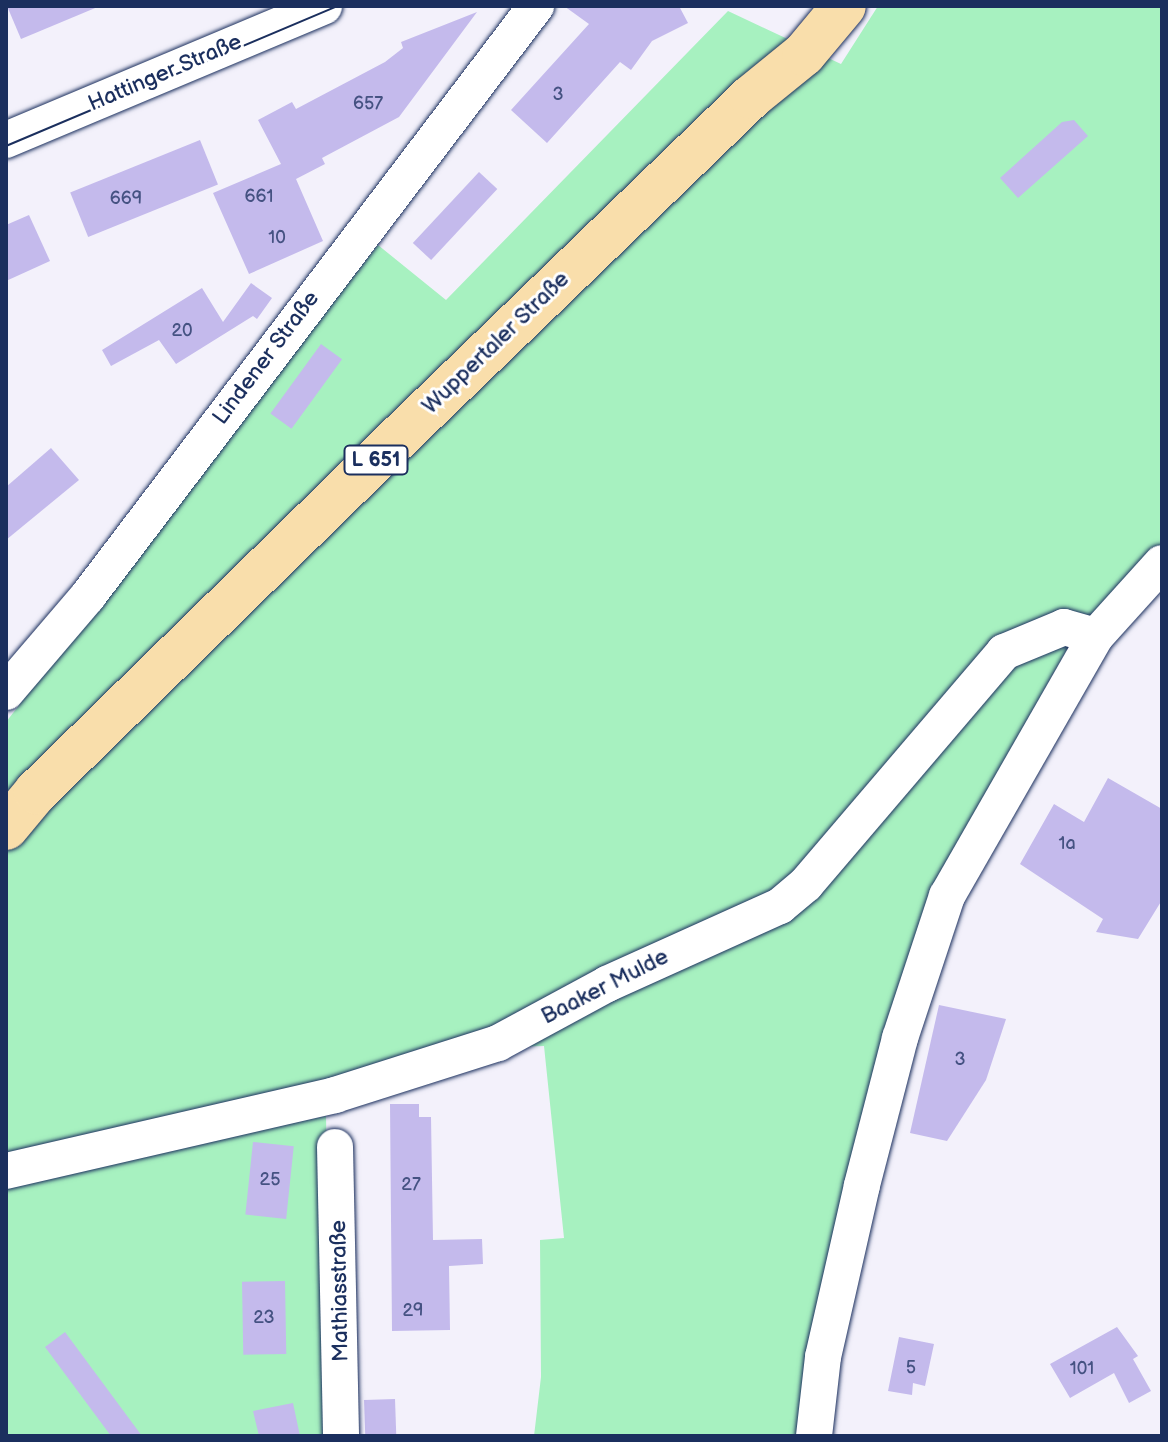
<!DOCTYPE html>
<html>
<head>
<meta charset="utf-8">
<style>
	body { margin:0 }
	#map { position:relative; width:1168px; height:1442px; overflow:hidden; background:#f3f1fb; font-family:"Balsamiq Sans",sans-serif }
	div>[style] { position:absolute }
	.green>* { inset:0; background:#a7f1c0 }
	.building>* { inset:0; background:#c4baec; transform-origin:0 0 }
	.roads { filter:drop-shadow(0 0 2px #1b2f5e) drop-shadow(0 0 2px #1b2f5e) }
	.minor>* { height:36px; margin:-18px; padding:0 18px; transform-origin:18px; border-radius:18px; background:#fff }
	.major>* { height:44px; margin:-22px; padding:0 22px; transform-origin:22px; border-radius:22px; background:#f9deab }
	.tram>* { height:2px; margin:-1px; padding:0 1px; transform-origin:1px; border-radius:1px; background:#1b2f5e }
	span { translate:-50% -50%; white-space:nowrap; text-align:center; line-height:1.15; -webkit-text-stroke:6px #fff; paint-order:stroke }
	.number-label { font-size:18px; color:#455282 }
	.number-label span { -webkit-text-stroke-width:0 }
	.shield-label span { padding:2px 6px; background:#fff; border:2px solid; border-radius:6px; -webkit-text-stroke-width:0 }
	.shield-label { font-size:20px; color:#1b2f5e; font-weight:700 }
	.street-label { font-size:22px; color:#1b2f5e }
	.frame { position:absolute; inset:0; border:8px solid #1b2f5e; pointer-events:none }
</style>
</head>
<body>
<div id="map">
	<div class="green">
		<i style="clip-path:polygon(878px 6px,1162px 6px,1162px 554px,1075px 635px,933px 887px,808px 1436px,534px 1436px,541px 1377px,540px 1240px,564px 1238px,544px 1046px,470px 1048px,223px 1138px,326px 1116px,332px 1436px,6px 1436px,6px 722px,378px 245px,446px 300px,728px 11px,841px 64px)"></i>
	</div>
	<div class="building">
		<i style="clip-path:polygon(7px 6px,100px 6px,21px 39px)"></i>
		<i style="clip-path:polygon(564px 6px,679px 6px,688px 23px,652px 41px,631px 70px,620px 62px,547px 143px,511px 110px,589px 24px)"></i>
		<i style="clip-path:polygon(477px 12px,399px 117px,322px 158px,325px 164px,296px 179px,323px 241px,249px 274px,213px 193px,281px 164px,258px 120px,292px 102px,296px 109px,385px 62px,403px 48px,401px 42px)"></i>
		<i style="clip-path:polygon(1074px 120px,1088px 136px,1018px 198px,1000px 178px,1062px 122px)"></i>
		<i style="left:200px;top:140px;width:48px;height:140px;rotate:68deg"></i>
		<i style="left:479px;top:172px;width:25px;height:97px;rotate:43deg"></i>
		<i style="clip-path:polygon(29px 215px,50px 261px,6px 281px,6px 225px)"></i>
		<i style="clip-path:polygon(251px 283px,272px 298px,257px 319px,253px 316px,176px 364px,159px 340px,111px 366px,102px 350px,202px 288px,223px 322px)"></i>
		<i style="left:321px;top:344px;width:26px;height:86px;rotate:36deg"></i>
		<i style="clip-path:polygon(51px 448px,79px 480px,6px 540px,6px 487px)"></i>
		<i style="clip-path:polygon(1108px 778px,1162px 809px,1162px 900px,1138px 939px,1096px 932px,1103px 919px,1020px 864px,1054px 804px,1084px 822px)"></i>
		<i style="clip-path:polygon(939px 1005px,1006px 1019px,986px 1080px,947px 1141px,910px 1133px)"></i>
		<i style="clip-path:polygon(390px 1104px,419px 1104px,419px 1117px,431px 1117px,433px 1240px,482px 1239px,483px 1264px,449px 1266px,450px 1330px,392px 1331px)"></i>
		<i style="left:253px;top:1142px;width:41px;height:73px;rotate:6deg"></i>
		<i style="left:285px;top:1281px;width:73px;height:43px;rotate:89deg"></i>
		<i style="clip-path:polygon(1117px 1327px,1138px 1356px,1133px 1359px,1151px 1391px,1129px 1403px,1114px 1373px,1070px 1398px,1050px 1364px)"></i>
		<i style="clip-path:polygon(65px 1332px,142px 1436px,111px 1436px,45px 1347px)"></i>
		<i style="clip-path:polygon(899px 1337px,934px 1344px,925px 1386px,913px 1383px,912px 1395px,888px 1391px)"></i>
		<i style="left:395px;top:1399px;width:37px;height:31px;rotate:88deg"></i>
		<i style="clip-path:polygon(293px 1403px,300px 1436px,259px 1436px,253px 1411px)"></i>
	</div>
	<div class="roads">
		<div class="minor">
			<i style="left:6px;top:140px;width:345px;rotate:-22.8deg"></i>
			<i style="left:6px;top:692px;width:126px;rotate:-49.5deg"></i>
			<i style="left:88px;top:596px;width:741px;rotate:-52.79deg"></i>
			<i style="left:335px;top:1147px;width:289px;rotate:88.8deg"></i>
			<i style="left:6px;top:1171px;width:338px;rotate:-13deg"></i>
			<i style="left:335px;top:1095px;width:171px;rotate:-17.7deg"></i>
			<i style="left:498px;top:1043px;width:124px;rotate:-28.4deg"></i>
			<i style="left:607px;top:984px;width:190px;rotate:-24.3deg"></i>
			<i style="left:780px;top:906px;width:34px;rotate:-40deg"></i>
			<i style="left:806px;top:884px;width:305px;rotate:-49.5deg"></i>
			<i style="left:1004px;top:652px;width:65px;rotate:-22.6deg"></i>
			<i style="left:1064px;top:627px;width:33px;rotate:16deg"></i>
			<i style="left:814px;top:1436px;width:80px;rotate:-83.5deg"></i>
			<i style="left:823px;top:1357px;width:176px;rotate:-77.2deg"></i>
			<i style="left:862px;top:1185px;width:152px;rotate:-75.5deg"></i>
			<i style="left:900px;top:1038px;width:150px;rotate:-71.7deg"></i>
			<i style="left:947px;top:896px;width:300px;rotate:-60.2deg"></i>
			<i style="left:1096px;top:636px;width:98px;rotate:-47.9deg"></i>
		</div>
		<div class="major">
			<i style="left:6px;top:828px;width:47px;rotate:-50.2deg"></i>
			<i style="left:36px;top:792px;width:508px;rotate:-44.36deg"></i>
			<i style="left:399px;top:437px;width:489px;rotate:-44deg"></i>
			<i style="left:751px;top:97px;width:68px;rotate:-39.1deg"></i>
			<i style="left:804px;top:54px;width:62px;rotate:-50.2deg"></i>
		</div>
	</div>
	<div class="tram">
		<i style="left:6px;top:146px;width:359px;rotate:-22.9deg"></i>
	</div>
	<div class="number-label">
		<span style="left:558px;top:95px">3</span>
		<span style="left:368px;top:104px">657</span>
		<span style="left:259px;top:197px">661</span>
		<span style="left:126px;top:199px">669</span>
		<span style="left:277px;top:238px">10</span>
		<span style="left:182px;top:331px">20</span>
		<span style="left:1067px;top:844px">1a</span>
		<span style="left:960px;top:1060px">3</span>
		<span style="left:270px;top:1180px">25</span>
		<span style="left:411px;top:1185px">27</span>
		<span style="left:413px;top:1311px">29</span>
		<span style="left:264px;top:1318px">23</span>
		<span style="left:911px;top:1368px">5</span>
		<span style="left:1082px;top:1369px">101</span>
	</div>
	<div class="shield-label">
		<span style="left:376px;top:460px">L 651</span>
	</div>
	<div class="street-label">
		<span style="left:165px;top:73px;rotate:-23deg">Hattinger Straße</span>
		<span style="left:496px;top:343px;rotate:-44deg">Wuppertaler Straße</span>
		<span style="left:266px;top:358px;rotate:-53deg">Lindener Straße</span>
		<span style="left:605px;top:987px;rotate:-27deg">Baaker Mulde</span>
		<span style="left:340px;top:1291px;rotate:-91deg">Mathiasstraße</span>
	</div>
	<div class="frame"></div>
</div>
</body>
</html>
